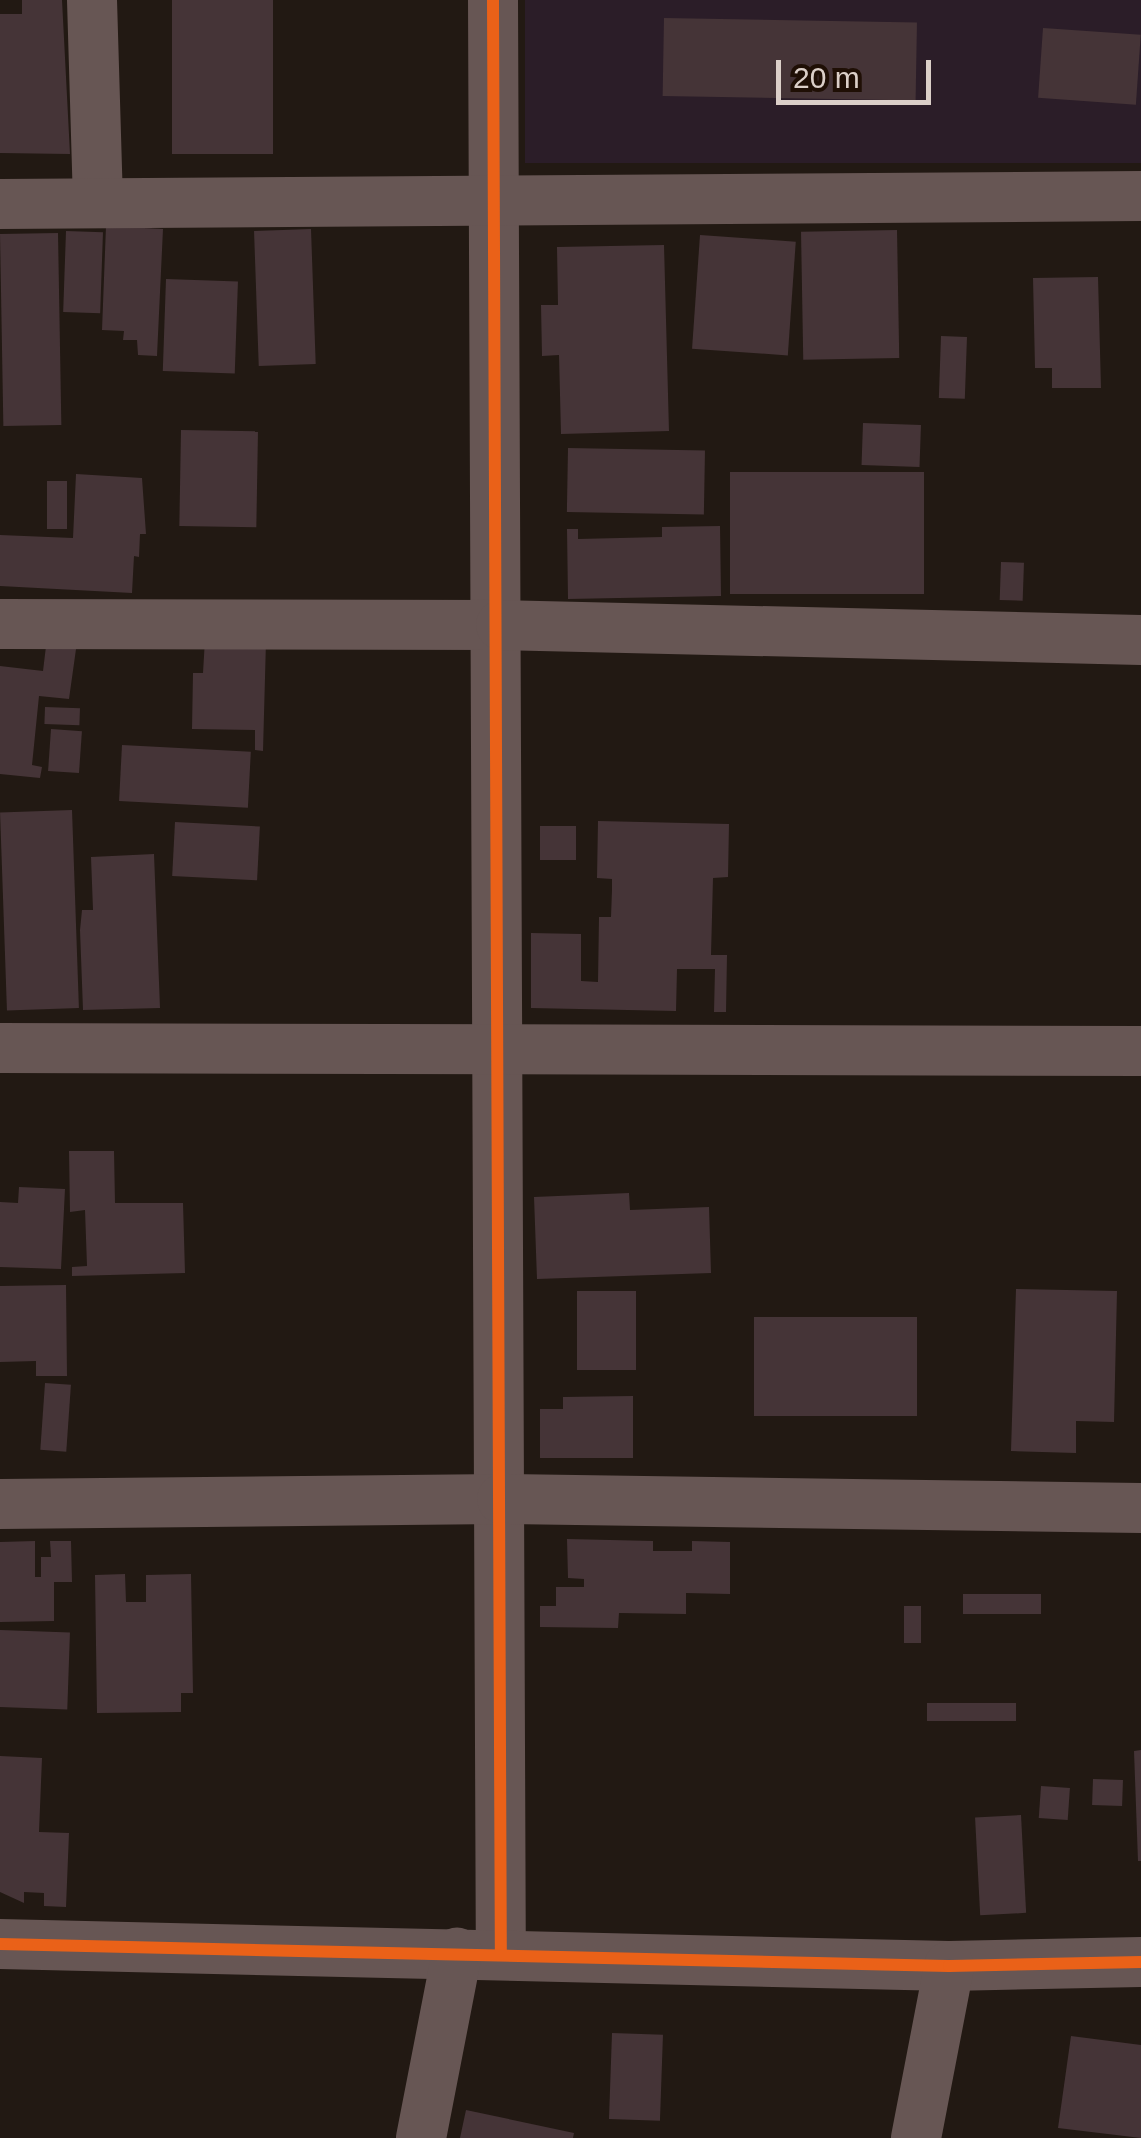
<!DOCTYPE html>
<html>
<head>
<meta charset="utf-8">
<style>
	body { margin:0 }
	#map { position:relative; width:1141px; height:2138px; overflow:hidden; background:#221913; font-family:Arial,sans-serif }
	div>[style] { position:absolute }
	.education>* { inset:0; background:#2b1d28; transform-origin:0 0 }
	.building>* { inset:0; background:#453437; transform-origin:0 0 }
	.minor>* { height:50px; margin:-25px; padding:0 25px; transform-origin:25px; border-radius:25px; background:#675654 }
	.cycleway>* { height:12px; margin:-6px; padding:0 6px; transform-origin:6px; border-radius:6px; background:#ea6118 }
	span { translate:-50% -50%; white-space:nowrap; text-align:center; line-height:1.15; -webkit-text-stroke:10px #1f0f05; paint-order:stroke }
	.scale { position:absolute; left:776px; top:60px; width:155px; height:45px; box-sizing:border-box; border:5px solid #dbcfc8; border-top:0; padding-left:12px; font-size:30px; line-height:35px; white-space:nowrap; color:#dbcfc8; -webkit-text-stroke:8px #1f0f05; paint-order:stroke }
</style>
</head>
<body>
<div id="map">
	<div class="education">
		<i style="left:525px;top:0;width:616px;height:163px"></i>
	</div>
	<div class="building">
		<i style="clip-path:polygon(22px 0,62px 0,70px 154px,0 153px,0 14px,22px 14px)"></i>
		<i style="left:172px;top:0;width:101px;height:154px"></i>
		<i style="left:664px;top:18px;width:253px;height:78px;rotate:1deg"></i>
		<i style="left:1043px;top:28px;width:98px;height:70px;rotate:4deg"></i>
		<i style="clip-path:polygon(106px 226px,163px 229px,157px 356px,138px 355px,137px 340px,123px 340px,124px 331px,102px 330px)"></i>
		<i style="left:311px;top:229px;width:135px;height:57px;rotate:88deg"></i>
		<i style="left:897px;top:230px;width:128px;height:96px;rotate:89deg"></i>
		<i style="left:66px;top:231px;width:37px;height:81px;rotate:2deg"></i>
		<i style="left:58px;top:233px;width:192px;height:58px;rotate:89deg"></i>
		<i style="left:700px;top:235px;width:96px;height:114px;rotate:4deg"></i>
		<i style="clip-path:polygon(664px 245px,669px 431px,561px 434px,559px 355px,542px 356px,541px 305px,558px 305px,557px 247px)"></i>
		<i style="clip-path:polygon(1098px 277px,1101px 388px,1052px 388px,1052px 368px,1035px 368px,1033px 278px)"></i>
		<i style="left:166px;top:279px;width:72px;height:92px;rotate:2deg"></i>
		<i style="left:941px;top:336px;width:26px;height:62px;rotate:2deg"></i>
		<i style="left:863px;top:423px;width:58px;height:42px;rotate:2deg"></i>
		<i style="left:181px;top:430px;width:77px;height:96px;rotate:1deg"></i>
		<i style="left:568px;top:448px;width:137px;height:64px;rotate:1deg"></i>
		<i style="left:730px;top:472px;width:194px;height:122px"></i>
		<i style="clip-path:polygon(76px 474px,142px 478px,146px 534px,140px 534px,139px 557px,134px 556px,132px 593px,0 586px,0 535px,73px 538px)"></i>
		<i style="left:47px;top:481px;width:20px;height:48px"></i>
		<i style="clip-path:polygon(720px 526px,721px 596px,568px 599px,567px 529px,578px 529px,578px 539px,662px 537px,662px 527px)"></i>
		<i style="left:1001px;top:562px;width:23px;height:38px;rotate:2deg"></i>
		<i style="clip-path:polygon(47px 638px,77px 642px,69px 699px,39px 696px,32px 765px,42px 767px,40px 778px,0 774px,0 666px,43px 671px)"></i>
		<i style="clip-path:polygon(205px 639px,266px 641px,263px 751px,255px 750px,255px 730px,192px 729px,193px 673px,203px 673px)"></i>
		<i style="left:45px;top:707px;width:35px;height:17px;rotate:2deg"></i>
		<i style="left:51px;top:729px;width:31px;height:42px;rotate:4deg"></i>
		<i style="left:122px;top:745px;width:129px;height:56px;rotate:3deg"></i>
		<i style="left:72px;top:810px;width:198px;height:72px;rotate:88deg"></i>
		<i style="clip-path:polygon(598px 821px,729px 824px,728px 877px,713px 878px,711px 955px,727px 955px,726px 1012px,714px 1012px,715px 969px,677px 969px,676px 1011px,531px 1008px,531px 933px,581px 934px,581px 981px,598px 982px,599px 917px,611px 917px,612px 890px,612px 879px,597px 878px)"></i>
		<i style="left:175px;top:822px;width:85px;height:54px;rotate:3deg"></i>
		<i style="left:540px;top:826px;width:36px;height:34px"></i>
		<i style="clip-path:polygon(154px 854px,160px 1008px,83px 1010px,80px 930px,82px 910px,93px 910px,91px 857px)"></i>
		<i style="clip-path:polygon(69px 1151px,114px 1151px,115px 1203px,183px 1203px,185px 1273px,72px 1276px,72px 1267px,87px 1266px,85px 1210px,70px 1212px)"></i>
		<i style="clip-path:polygon(19px 1187px,65px 1189px,61px 1269px,0 1267px,0 1202px,18px 1203px)"></i>
		<i style="clip-path:polygon(629px 1193px,630px 1210px,709px 1207px,711px 1273px,537px 1279px,534px 1197px)"></i>
		<i style="clip-path:polygon(66px 1285px,67px 1376px,36px 1376px,36px 1361px,0 1362px,0 1286px)"></i>
		<i style="clip-path:polygon(1016px 1289px,1117px 1291px,1114px 1422px,1076px 1421px,1076px 1453px,1011px 1451px)"></i>
		<i style="left:577px;top:1291px;width:59px;height:79px"></i>
		<i style="left:754px;top:1317px;width:163px;height:99px"></i>
		<i style="left:45px;top:1383px;width:26px;height:67px;rotate:4deg"></i>
		<i style="clip-path:polygon(633px 1396px,633px 1458px,540px 1458px,540px 1409px,563px 1409px,563px 1397px)"></i>
		<i style="clip-path:polygon(567px 1539px,653px 1541px,653px 1551px,692px 1551px,692px 1541px,730px 1542px,730px 1594px,686px 1593px,686px 1614px,619px 1613px,618px 1628px,540px 1627px,540px 1606px,556px 1606px,556px 1587px,584px 1587px,584px 1579px,568px 1578px)"></i>
		<i style="clip-path:polygon(35px 1541px,35px 1577px,41px 1577px,41px 1557px,51px 1557px,50px 1541px,71px 1541px,72px 1582px,54px 1582px,54px 1621px,0 1622px,0 1542px)"></i>
		<i style="clip-path:polygon(125px 1574px,126px 1602px,146px 1602px,146px 1575px,191px 1574px,193px 1693px,181px 1693px,181px 1712px,97px 1713px,95px 1575px)"></i>
		<i style="left:1041px;top:1594px;width:20px;height:78px;rotate:90deg"></i>
		<i style="left:904px;top:1606px;width:17px;height:37px"></i>
		<i style="left:0;top:1630px;width:70px;height:77px;rotate:2deg"></i>
		<i style="left:1016px;top:1703px;width:18px;height:89px;rotate:90deg"></i>
		<i style="clip-path:polygon(1141px 1750px,1141px 1861px,1138px 1861px,1134px 1751px)"></i>
		<i style="clip-path:polygon(0 1756px,42px 1758px,39px 1832px,69px 1833px,66px 1907px,44px 1906px,44px 1893px,24px 1892px,24px 1903px,0 1892px)"></i>
		<i style="left:1093px;top:1779px;width:30px;height:26px;rotate:2deg"></i>
		<i style="left:1041px;top:1786px;width:29px;height:32px;rotate:4deg"></i>
		<i style="left:1021px;top:1815px;width:98px;height:46px;rotate:87deg"></i>
		<i style="left:612px;top:2033px;width:51px;height:86px;rotate:2deg"></i>
		<i style="clip-path:polygon(1071px 2036px,1141px 2045px,1141px 2138px,1058px 2128px)"></i>
		<i style="clip-path:polygon(466px 2110px,574px 2133px,573px 2138px,460px 2138px)"></i>
	</div>
	<div class="minor">
		<i style="left:92px;top:0;width:203px;rotate:88.3deg"></i>
		<i style="left:493px;top:0;width:1953px;rotate:89.77deg"></i>
		<i style="left:0;top:204px;width:1141px;rotate:-0.4deg"></i>
		<i style="left:0;top:624px;width:501px;rotate:0.11deg"></i>
		<i style="left:501px;top:625px;width:640px;rotate:1.34deg"></i>
		<i style="left:0;top:1048px;width:1141px;rotate:0.15deg"></i>
		<i style="left:0;top:1504px;width:502px;rotate:-0.57deg"></i>
		<i style="left:502px;top:1499px;width:639px;rotate:0.81deg"></i>
		<i style="left:0;top:1944px;width:949px;rotate:1.33deg"></i>
		<i style="left:949px;top:1966px;width:192px;rotate:-1.2deg"></i>
		<i style="left:421px;top:2138px;width:189px;rotate:-79deg"></i>
		<i style="left:916px;top:2138px;width:175px;rotate:-79.1deg"></i>
	</div>
	<div class="cycleway">
		<i style="left:493px;top:0;width:1953px;rotate:89.77deg"></i>
		<i style="left:0;top:1944px;width:949px;rotate:1.33deg"></i>
		<i style="left:949px;top:1966px;width:192px;rotate:-1.2deg"></i>
	</div>
	<div class="scale">20 m</div>
</div>
</body>
</html>
